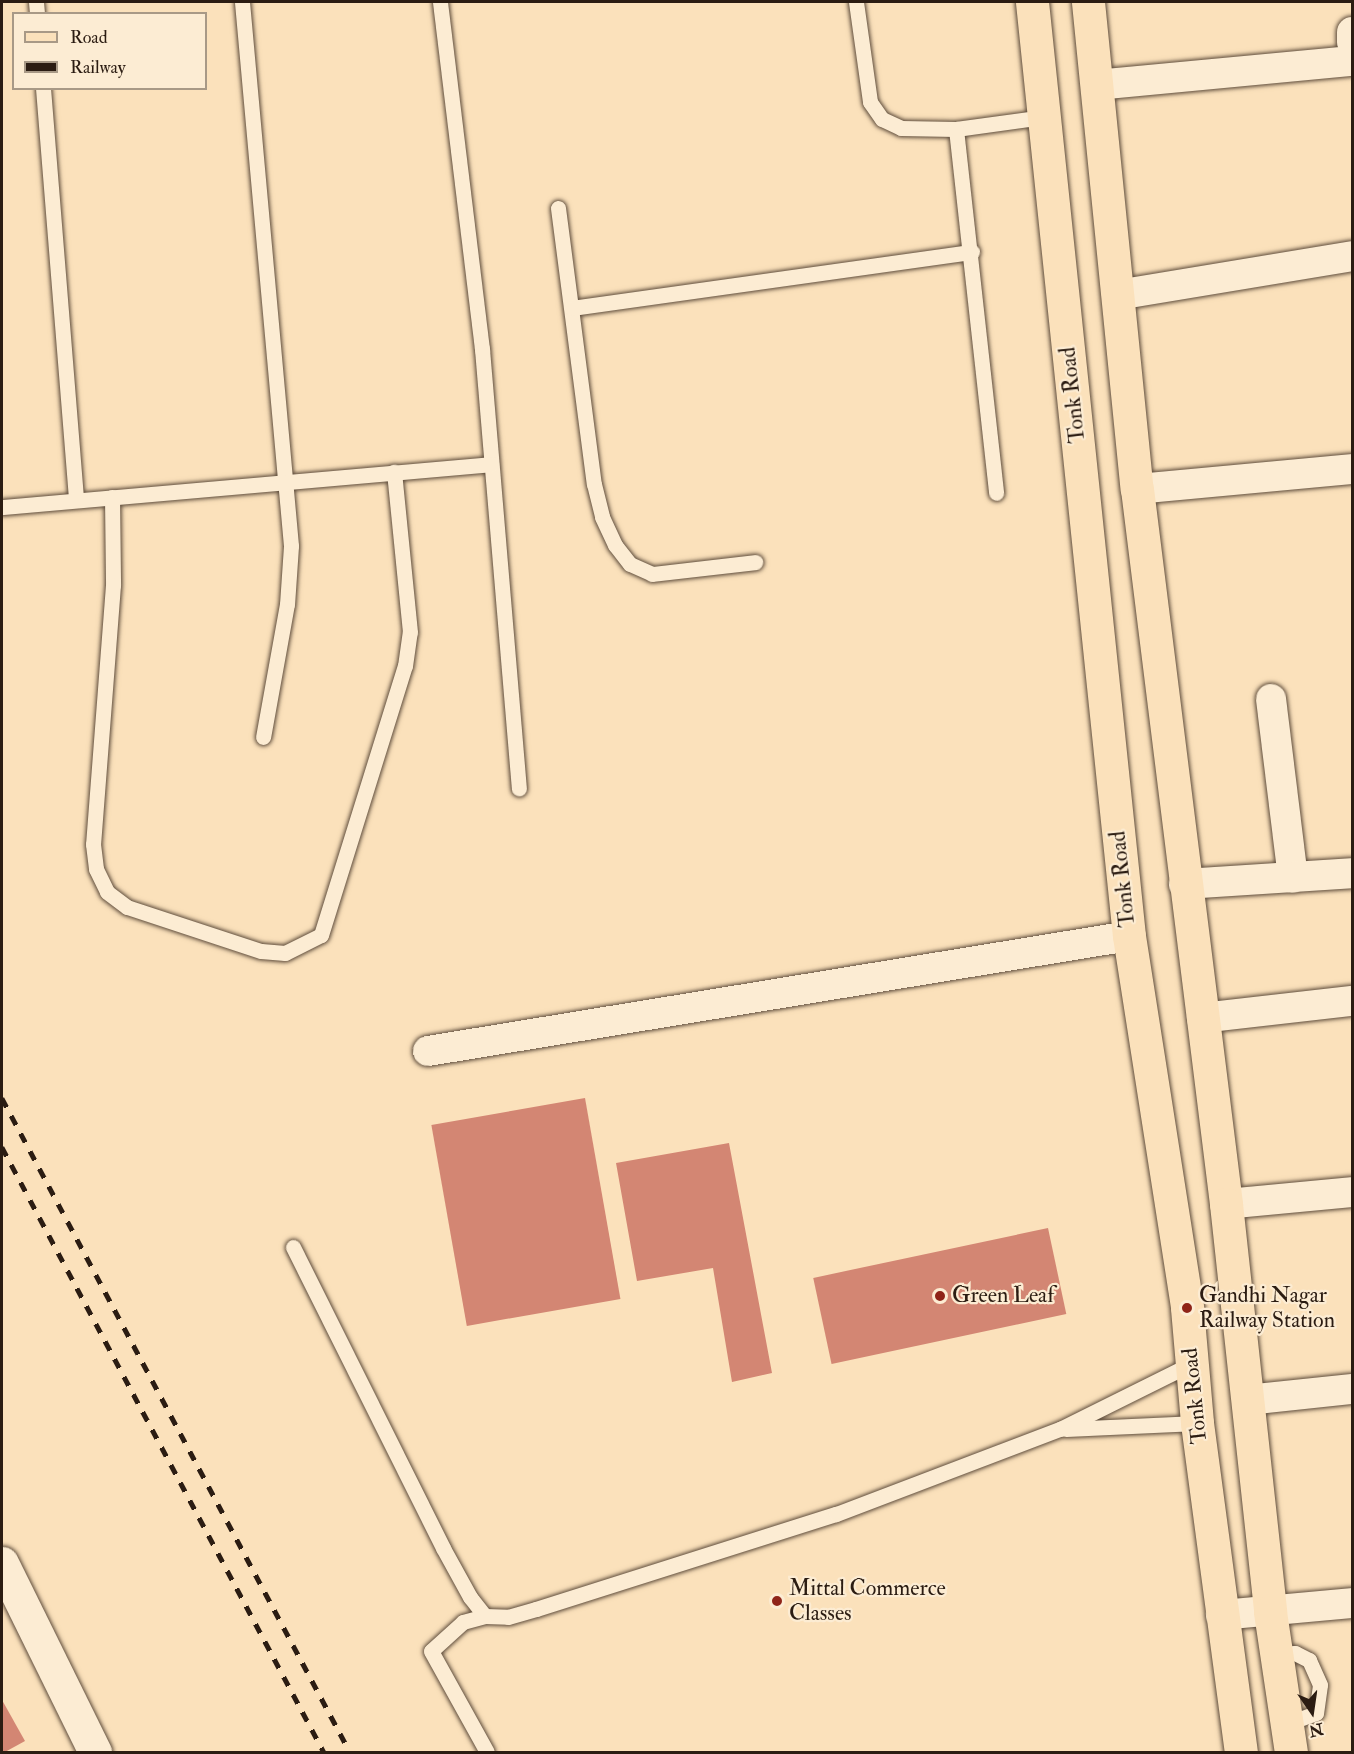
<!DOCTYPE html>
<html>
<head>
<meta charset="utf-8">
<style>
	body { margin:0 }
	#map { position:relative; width:1354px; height:1754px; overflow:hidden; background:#fbe1bb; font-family:"IM FELL Double Pica",serif }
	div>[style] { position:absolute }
	.building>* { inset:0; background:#d38673; transform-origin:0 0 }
	.roads { filter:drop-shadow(0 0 2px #5f4d3c) drop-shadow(0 0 2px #5f4d3c) }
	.lane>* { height:15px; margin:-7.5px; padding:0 7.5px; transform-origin:7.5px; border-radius:7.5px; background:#fcecd3 }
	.street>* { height:30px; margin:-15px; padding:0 15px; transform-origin:15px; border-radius:15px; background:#fcecd3 }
	.secondary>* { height:33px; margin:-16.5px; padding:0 16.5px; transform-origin:16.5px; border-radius:16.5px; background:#fcecd3 }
	.primary>* { height:33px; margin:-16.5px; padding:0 16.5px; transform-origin:16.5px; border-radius:16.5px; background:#fbe1bb }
	.rail>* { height:4.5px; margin-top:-2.25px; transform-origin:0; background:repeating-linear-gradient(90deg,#2b1c12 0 10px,transparent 0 20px) }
	.dots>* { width:16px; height:16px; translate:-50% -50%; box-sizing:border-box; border:3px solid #fcecd3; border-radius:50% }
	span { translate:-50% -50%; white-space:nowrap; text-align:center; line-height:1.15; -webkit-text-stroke:4.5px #fcecd3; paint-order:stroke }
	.street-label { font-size:22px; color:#2b1c12 }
	.poi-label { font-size:22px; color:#2b1c12 }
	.left { translate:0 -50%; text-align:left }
	.frame { position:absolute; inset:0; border:3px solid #2b1c12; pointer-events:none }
	.legend { position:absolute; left:12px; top:12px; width:195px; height:78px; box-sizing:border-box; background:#fcecd3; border:2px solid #a89986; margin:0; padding:8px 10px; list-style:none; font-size:18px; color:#2b1c12 }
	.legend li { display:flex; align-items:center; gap:12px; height:30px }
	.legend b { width:30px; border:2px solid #a89986 }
	.north { position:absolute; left:1282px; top:1682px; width:60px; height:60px; -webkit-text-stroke:4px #fcecd3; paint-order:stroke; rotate:167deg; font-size:16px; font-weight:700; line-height:24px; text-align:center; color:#2b1c12 }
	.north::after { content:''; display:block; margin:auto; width:21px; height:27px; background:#2b1c12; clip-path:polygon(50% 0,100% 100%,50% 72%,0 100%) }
</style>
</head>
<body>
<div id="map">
	<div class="building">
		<i style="left:585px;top:1098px;width:204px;height:156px;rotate:80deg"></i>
		<i style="clip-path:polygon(729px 1143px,772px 1373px,732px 1382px,713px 1268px,637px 1281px,616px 1163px)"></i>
		<i style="left:1048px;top:1228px;width:88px;height:240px;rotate:78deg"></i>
		<i style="clip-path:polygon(2px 1700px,25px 1741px,5px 1752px,2px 1752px)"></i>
	</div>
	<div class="roads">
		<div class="lane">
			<i style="left:36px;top:2px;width:12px;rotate:85deg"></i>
			<i style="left:242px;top:2px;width:546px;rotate:84.85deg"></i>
			<i style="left:291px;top:546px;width:58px;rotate:93.9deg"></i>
			<i style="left:287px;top:604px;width:135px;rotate:100.2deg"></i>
			<i style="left:440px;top:2px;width:350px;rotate:83.1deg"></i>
			<i style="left:482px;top:349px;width:441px;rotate:85.2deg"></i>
			<i style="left:856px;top:2px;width:101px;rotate:82deg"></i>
			<i style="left:870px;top:102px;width:21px;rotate:55deg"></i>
			<i style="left:882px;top:119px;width:21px;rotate:25deg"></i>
			<i style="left:901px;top:128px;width:55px;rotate:1deg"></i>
			<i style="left:956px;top:129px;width:89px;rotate:-7.8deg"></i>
			<i style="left:43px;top:88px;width:413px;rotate:85.4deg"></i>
			<i style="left:956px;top:129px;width:366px;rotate:83.7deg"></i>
			<i style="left:558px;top:208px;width:278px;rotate:82.6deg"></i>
			<i style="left:594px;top:484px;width:34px;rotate:76deg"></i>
			<i style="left:602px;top:517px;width:31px;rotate:65deg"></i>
			<i style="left:615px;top:545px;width:24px;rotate:52deg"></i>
			<i style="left:630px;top:564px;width:24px;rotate:24deg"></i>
			<i style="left:652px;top:574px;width:104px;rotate:-6.6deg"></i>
			<i style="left:572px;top:308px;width:404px;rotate:-8deg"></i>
			<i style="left:112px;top:497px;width:88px;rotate:89.3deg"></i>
			<i style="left:113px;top:585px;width:260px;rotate:94.4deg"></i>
			<i style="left:93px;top:844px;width:25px;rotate:83deg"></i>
			<i style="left:96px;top:869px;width:25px;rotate:64deg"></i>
			<i style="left:107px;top:892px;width:25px;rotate:37deg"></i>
			<i style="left:127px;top:907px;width:141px;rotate:18.2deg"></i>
			<i style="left:261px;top:951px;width:24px;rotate:5deg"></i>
			<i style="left:285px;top:953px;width:40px;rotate:-26.6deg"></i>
			<i style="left:321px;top:935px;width:282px;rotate:-72.7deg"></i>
			<i style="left:405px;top:666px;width:34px;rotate:-82deg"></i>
			<i style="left:410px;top:632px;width:161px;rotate:-95.7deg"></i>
			<i style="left:2px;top:507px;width:491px;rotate:-5deg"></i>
			<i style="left:293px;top:1247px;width:336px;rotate:63.5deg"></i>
			<i style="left:443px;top:1548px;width:56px;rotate:61.1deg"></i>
			<i style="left:470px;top:1597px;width:24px;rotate:52deg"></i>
			<i style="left:485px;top:1616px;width:23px;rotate:2deg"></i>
			<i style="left:508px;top:1617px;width:29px;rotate:-16deg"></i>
			<i style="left:536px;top:1609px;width:315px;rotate:-17.6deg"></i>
			<i style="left:836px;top:1514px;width:240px;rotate:-20.8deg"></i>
			<i style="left:1060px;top:1429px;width:146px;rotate:-26.4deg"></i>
			<i style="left:1066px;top:1429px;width:131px;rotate:-2.6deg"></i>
			<i style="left:485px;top:1616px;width:23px;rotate:165deg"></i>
			<i style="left:463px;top:1622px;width:43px;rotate:137.8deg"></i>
			<i style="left:431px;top:1651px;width:115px;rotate:61deg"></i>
			<i style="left:1275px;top:1655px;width:20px;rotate:-6deg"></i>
			<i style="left:1295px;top:1653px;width:16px;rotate:27deg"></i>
			<i style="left:1309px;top:1660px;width:27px;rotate:66deg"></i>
			<i style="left:1320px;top:1685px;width:28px;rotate:98deg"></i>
			<i style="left:1316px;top:1713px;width:30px;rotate:160deg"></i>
		</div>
		<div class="street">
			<i style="left:1352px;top:32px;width:10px;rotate:90deg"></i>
			<i style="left:1096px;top:85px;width:257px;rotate:-5.4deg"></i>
			<i style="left:1117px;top:295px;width:238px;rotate:-9.4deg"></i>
			<i style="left:1137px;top:489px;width:216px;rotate:-5.3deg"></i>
			<i style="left:1271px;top:699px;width:180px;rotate:83deg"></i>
			<i style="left:1184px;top:884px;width:168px;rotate:-3.7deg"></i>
			<i style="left:1202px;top:1018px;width:151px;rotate:-6.5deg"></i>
			<i style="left:428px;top:1051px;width:710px;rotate:-9.32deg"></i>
			<i style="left:1226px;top:1204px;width:127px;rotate:-5.4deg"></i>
			<i style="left:1247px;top:1400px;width:106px;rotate:-6deg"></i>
			<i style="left:1221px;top:1615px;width:132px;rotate:-5.2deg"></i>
		</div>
		<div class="secondary">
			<i style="left:2px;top:1563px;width:211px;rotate:63.8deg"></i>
		</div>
		<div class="primary">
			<i style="left:1032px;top:2px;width:939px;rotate:84.07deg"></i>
			<i style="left:1129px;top:936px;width:376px;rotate:81.1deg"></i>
			<i style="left:1187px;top:1308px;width:115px;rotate:85deg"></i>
			<i style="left:1197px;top:1423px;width:332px;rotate:82.4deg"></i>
			<i style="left:1088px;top:2px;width:489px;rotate:84.3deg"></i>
			<i style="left:1137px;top:489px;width:721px;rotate:82.9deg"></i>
			<i style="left:1226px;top:1204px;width:410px;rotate:83.8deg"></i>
			<i style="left:1270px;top:1612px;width:142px;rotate:81.5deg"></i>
		</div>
	</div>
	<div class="rail">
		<i style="left:2px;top:1098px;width:741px;rotate:61.98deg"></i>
		<i style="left:2px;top:1147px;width:685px;rotate:61.98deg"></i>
	</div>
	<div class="dots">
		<i style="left:940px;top:1296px;background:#8f2418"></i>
		<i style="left:1187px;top:1308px;background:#8f2418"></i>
		<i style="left:777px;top:1601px;background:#8f2418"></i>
	</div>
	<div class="street-label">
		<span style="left:1073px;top:395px;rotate:-96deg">Tonk Road</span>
		<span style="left:1123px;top:879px;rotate:-96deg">Tonk Road</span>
		<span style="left:1195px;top:1396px;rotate:-96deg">Tonk Road</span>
	</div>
	<div class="poi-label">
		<span class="left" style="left:1199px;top:1308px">Gandhi Nagar<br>Railway Station</span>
		<span class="left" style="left:952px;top:1296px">Green Leaf</span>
		<span class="left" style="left:789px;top:1601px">Mittal Commerce<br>Classes</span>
	</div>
	<div class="frame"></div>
	<ul class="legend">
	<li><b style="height:8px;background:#fbe1bb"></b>Road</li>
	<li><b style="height:8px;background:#2b1c12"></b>Railway</li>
	</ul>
	<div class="north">N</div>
</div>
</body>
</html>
